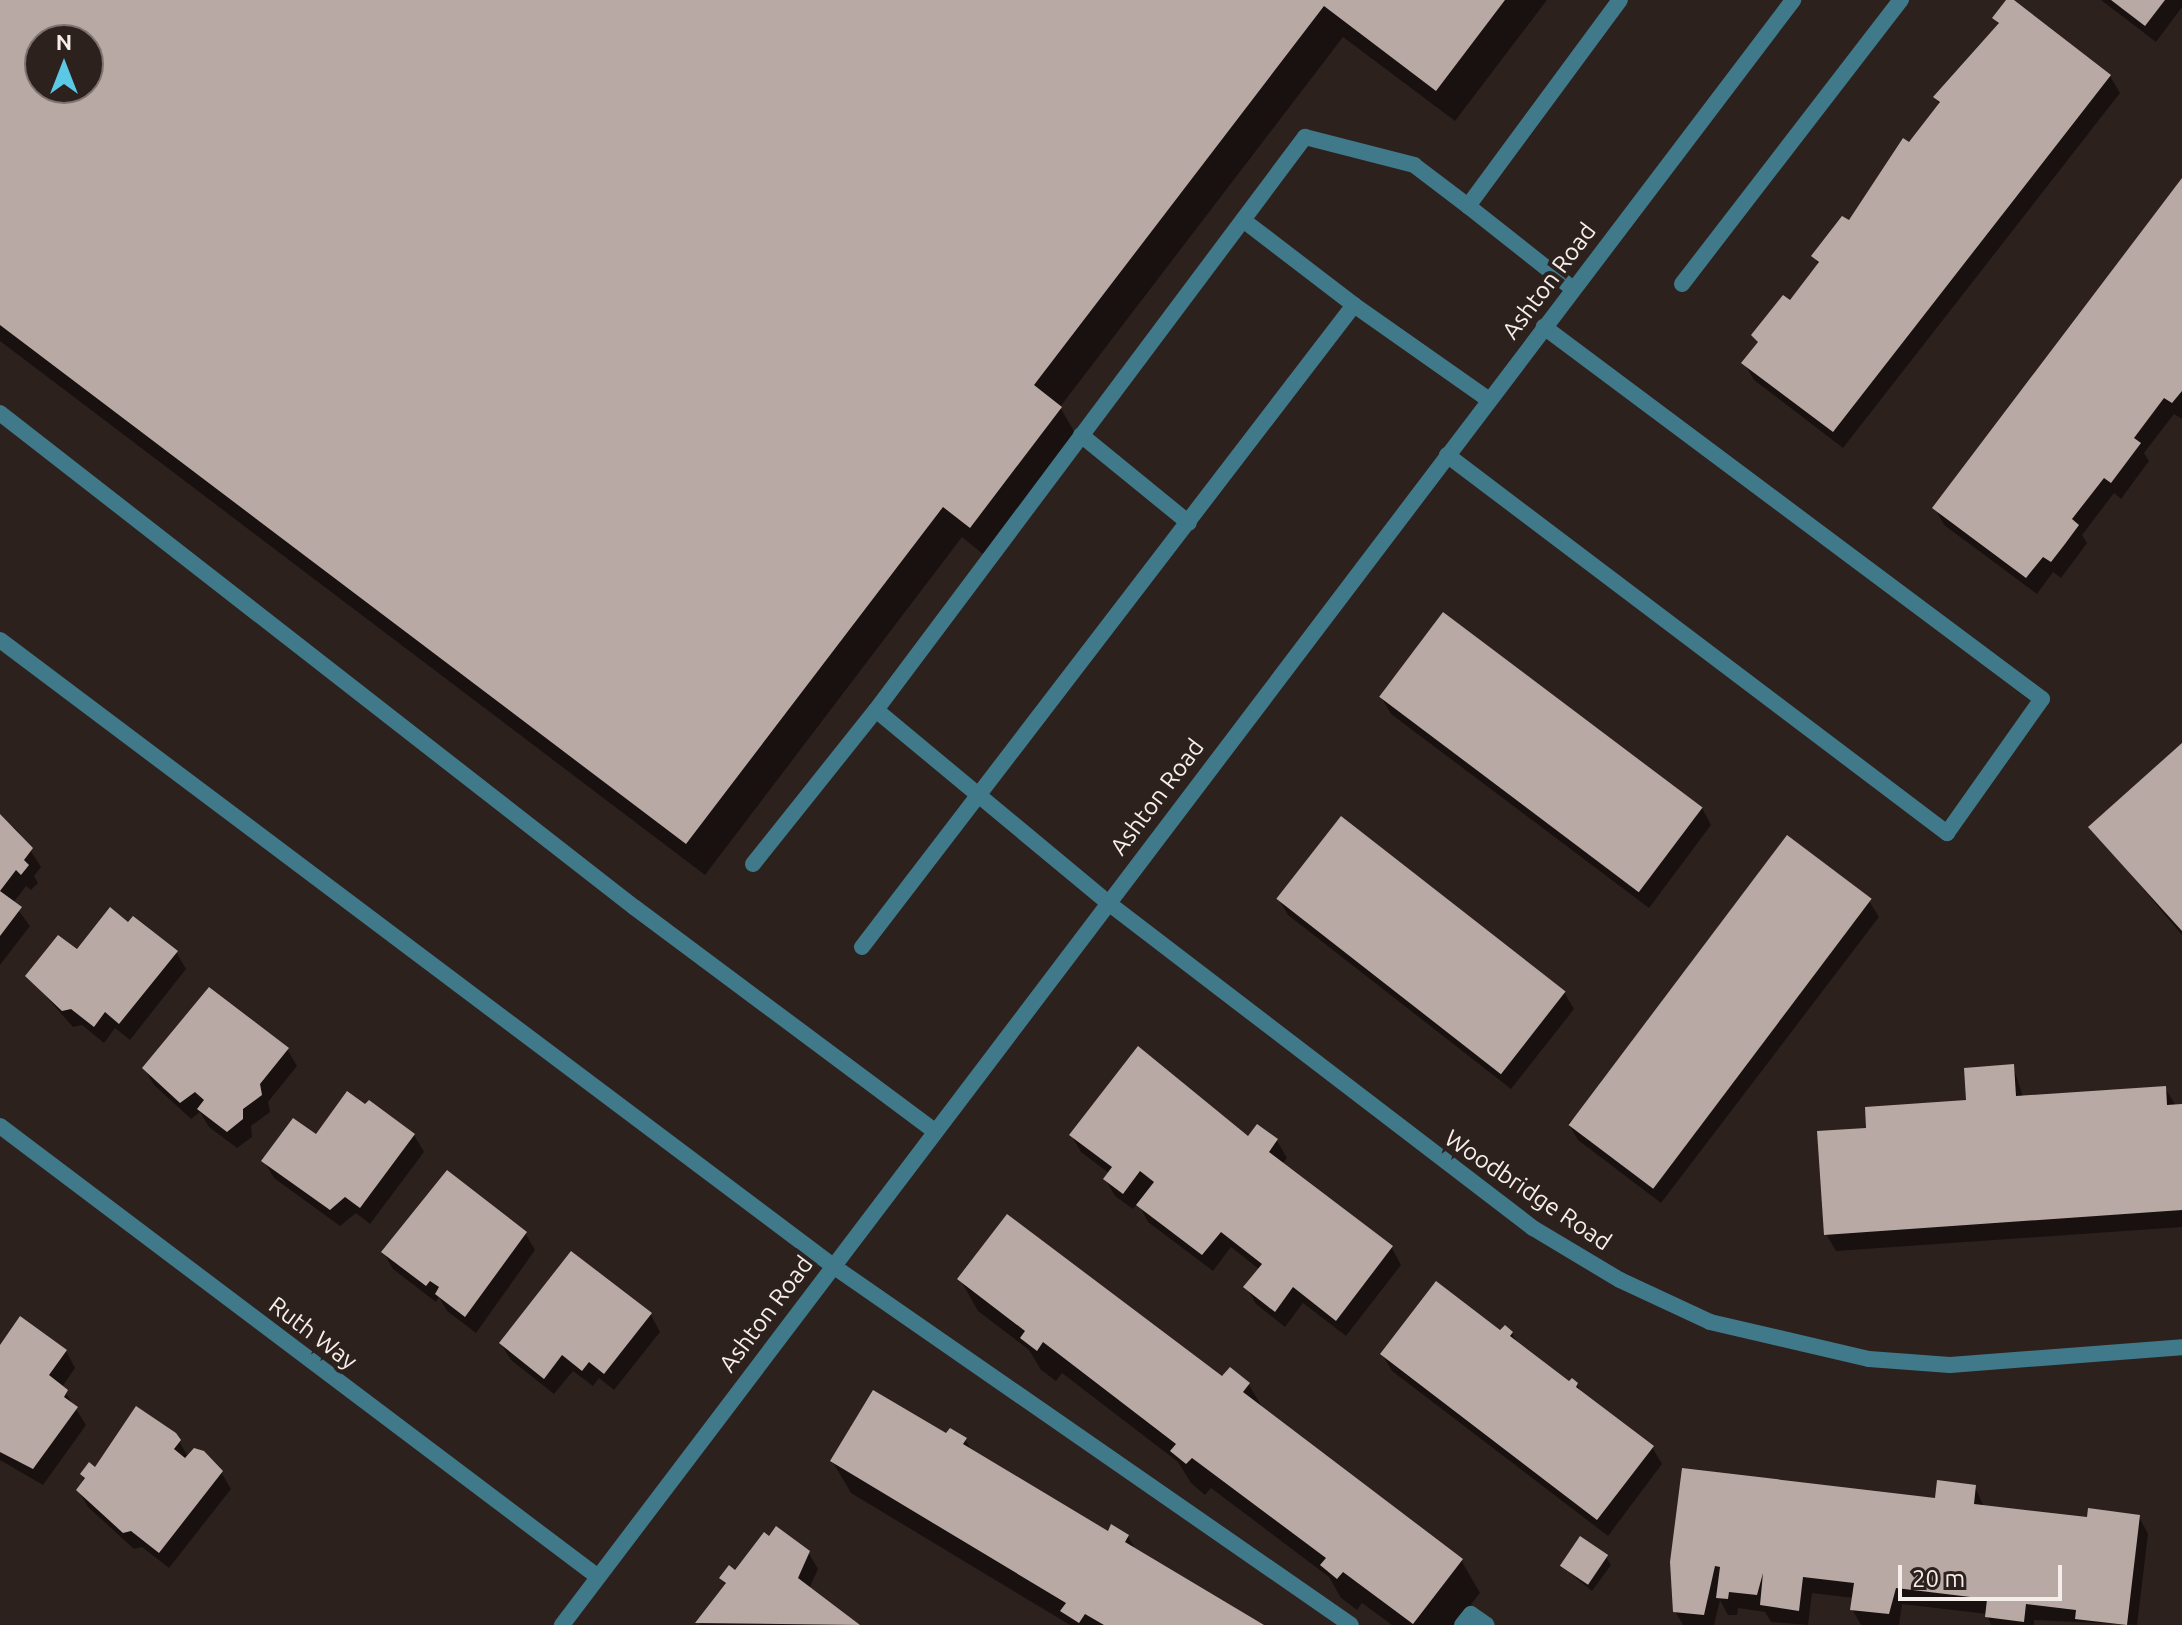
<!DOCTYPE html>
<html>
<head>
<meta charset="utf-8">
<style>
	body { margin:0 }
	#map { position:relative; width:2182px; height:1625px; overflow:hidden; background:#2d211d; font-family:Ubuntu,sans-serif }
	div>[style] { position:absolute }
	.shadow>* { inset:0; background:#0007 }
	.building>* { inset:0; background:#b9a9a4; transform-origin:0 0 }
	.service>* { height:16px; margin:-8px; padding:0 8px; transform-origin:8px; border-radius:8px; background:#40798a }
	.minor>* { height:16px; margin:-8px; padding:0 8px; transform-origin:8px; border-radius:8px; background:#40798a }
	span { translate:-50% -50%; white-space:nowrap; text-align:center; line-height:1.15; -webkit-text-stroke:8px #2d211d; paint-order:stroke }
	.street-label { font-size:24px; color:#f6eeeb }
	.north { position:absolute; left:24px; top:24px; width:80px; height:80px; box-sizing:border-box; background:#2d211d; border:2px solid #7d736f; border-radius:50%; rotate:0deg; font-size:22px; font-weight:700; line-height:32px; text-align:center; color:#f6eeeb }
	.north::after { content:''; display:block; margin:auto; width:28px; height:36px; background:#5bc8e6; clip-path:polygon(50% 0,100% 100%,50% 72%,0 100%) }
	.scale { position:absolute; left:1898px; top:1565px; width:164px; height:36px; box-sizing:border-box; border:4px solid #f6eeeb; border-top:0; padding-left:10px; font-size:24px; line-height:28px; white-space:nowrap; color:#f6eeeb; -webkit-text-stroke:6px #2d211d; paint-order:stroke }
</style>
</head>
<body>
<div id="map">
	<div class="shadow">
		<i style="clip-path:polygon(evenodd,0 0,1547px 0,1455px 121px,1343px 37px,1060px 407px,1079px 440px,989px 559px,962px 537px,705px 875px,0 341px,0 0,40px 40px,88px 40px,88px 88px,40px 88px,40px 40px)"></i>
		<i style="clip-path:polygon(2009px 0,2110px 76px,2120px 93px,1843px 448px,1754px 380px,1744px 363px,1759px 344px,1754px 336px,1790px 303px,1819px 266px,1814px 256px,1849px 223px,1940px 105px,1935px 97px,1999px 26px,1995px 18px)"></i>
		<i style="clip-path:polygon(2101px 0,2182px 0,2182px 7px,2156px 42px)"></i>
		<i style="clip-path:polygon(2182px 183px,2182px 419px,2174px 414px,2144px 453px,2149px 461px,2121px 499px,2114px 493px,2082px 535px,2087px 543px,2073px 562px,2061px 578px,2053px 572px,2037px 594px,1944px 525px,1935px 508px)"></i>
		<i style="clip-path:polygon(1381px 697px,1702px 808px,1711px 825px,1649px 908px,1391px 714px)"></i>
		<i style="clip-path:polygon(2182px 746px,2182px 935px,2091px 827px)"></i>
		<i style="clip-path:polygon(0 816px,18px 831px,41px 867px,34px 876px,38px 883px,31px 890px,26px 886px,13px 903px,30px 926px,0 965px)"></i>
		<i style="clip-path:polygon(1278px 898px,1564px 992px,1574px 1009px,1511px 1089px,1288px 915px)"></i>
		<i style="clip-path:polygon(1869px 901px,1879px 917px,1661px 1203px,1578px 1140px,1568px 1123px)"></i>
		<i style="clip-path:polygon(129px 925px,176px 952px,186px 969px,130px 1040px,115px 1028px,104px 1043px,82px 1025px,73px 1027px,28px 976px)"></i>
		<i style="clip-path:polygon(287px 1049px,297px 1066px,268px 1102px,270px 1112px,251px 1126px,252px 1137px,237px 1148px,209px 1127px,200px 1112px,191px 1119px,154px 1085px,144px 1068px)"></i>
		<i style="clip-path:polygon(2013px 1066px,2023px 1097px,2165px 1088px,2176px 1106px,2182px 1106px,2182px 1227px,1836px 1251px,1826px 1234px,1868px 1129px,1968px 1102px)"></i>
		<i style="clip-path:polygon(414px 1135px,424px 1152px,370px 1224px,356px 1213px,340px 1226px,274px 1178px,264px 1161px,316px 1137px)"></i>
		<i style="clip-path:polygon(1071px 1135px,1277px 1141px,1287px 1158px,1282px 1164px,1392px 1248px,1401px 1265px,1346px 1336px,1303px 1303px,1285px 1327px,1256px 1304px,1246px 1287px,1260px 1270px,1231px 1247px,1213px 1271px,1148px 1222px,1138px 1203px,1133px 1209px,1115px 1196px,1105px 1179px,1110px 1174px,1081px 1152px)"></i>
		<i style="clip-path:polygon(525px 1233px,535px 1250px,476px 1333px,447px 1311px,439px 1297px,436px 1302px,393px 1269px,383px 1252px)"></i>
		<i style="clip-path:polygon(572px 1254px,651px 1315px,660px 1332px,614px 1390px,599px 1378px,593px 1386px,573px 1371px,554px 1394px,511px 1360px,501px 1344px)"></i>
		<i style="clip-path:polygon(960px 1279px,1222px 1379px,1230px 1370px,1249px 1385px,1264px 1410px,1461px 1560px,1480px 1593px,1455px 1625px,1392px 1625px,1362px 1603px,1357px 1610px,1341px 1598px,1329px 1577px,1211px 1488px,1205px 1495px,1191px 1483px,1178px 1462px,1062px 1373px,1056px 1381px,1041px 1370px,1029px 1350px,978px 1311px)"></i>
		<i style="clip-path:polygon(1501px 1332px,1512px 1333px,1519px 1346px,1569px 1384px,1577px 1385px,1583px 1395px,1652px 1447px,1662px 1464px,1608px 1536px,1392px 1371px,1382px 1354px)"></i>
		<i style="clip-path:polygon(0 1348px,66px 1351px,75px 1368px,62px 1387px,86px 1425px,43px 1485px,0 1460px)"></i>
		<i style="clip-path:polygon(137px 1408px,175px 1434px,188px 1457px,221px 1472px,231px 1489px,169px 1568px,142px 1547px,134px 1549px,88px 1507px,78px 1490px,90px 1465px,95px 1470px)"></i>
		<i style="clip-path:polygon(947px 1436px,965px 1439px,973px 1453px,1108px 1534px,1128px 1536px,1136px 1551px,1260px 1625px,1070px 1625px,851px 1493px,832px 1461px)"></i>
		<i style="clip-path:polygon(1975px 1487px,1984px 1507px,2089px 1520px,2139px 1517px,2148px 1534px,2137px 1625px,2034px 1620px,2034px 1625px,1991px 1625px,1987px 1614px,1902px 1604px,1899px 1625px,1861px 1625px,1852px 1609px,1854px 1598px,1812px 1593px,1808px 1625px,1771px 1622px,1765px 1612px,1738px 1608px,1737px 1615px,1728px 1615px,1720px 1600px,1714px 1625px,1683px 1625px,1675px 1611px,1672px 1562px,1937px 1501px)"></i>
		<i style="clip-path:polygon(808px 1552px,818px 1569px,809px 1589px,856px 1625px,699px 1625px,726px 1586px,721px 1578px)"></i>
		<i style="clip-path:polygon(1606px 1557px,1611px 1565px,1592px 1591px,1561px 1566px)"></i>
	</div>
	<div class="building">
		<i style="clip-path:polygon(evenodd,0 0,1505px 0,1436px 91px,1324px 6px,1034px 385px,1062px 407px,970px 528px,943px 507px,686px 844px,0 325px,0 0,40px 40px,88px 40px,88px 88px,40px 88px,40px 40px)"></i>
		<i style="clip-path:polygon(2006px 0,2014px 0,2111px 75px,1833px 432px,1741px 363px,1758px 342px,1751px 335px,1783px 295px,1790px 300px,1819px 262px,1811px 256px,1842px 216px,1849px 220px,1903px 138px,1909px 142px,1940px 102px,1933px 97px,1999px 23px,1992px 18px)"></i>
		<i style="clip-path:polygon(2111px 0,2165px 0,2145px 26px)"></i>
		<i style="clip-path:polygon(2182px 178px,2182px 391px,2172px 403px,2164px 398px,2134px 438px,2141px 443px,2111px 483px,2104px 478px,2072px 519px,2079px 525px,2065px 544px,2051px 562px,2043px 557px,2026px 578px,1932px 508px)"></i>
		<i style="left:1443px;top:612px;width:325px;height:106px;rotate:37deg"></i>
		<i style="clip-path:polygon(2182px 743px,2182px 931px,2088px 827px)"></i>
		<i style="clip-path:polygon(0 814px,33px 848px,24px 860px,29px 865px,21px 875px,16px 870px,0 891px,22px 907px,0 936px)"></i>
		<i style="left:1341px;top:816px;width:285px;height:105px;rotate:38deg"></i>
		<i style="left:1787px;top:835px;width:106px;height:363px;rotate:37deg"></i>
		<i style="clip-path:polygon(110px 907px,128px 922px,133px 916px,178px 951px,119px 1024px,105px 1012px,94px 1027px,71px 1009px,62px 1011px,25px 976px,58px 935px,77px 949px)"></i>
		<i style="clip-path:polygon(209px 987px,289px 1048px,260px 1084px,262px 1095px,243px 1109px,243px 1119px,227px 1132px,197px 1109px,204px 1100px,195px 1092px,180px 1103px,142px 1068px)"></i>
		<i style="clip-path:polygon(1138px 1046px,1248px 1136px,1257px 1124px,1278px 1139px,1269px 1152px,1393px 1246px,1336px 1321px,1293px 1287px,1275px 1312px,1243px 1287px,1262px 1264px,1221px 1232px,1202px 1255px,1136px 1205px,1154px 1182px,1140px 1171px,1123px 1194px,1103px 1179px,1112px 1167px,1069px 1135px)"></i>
		<i style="clip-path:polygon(2014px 1064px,2016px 1096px,2166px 1086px,2167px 1105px,2182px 1104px,2182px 1210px,1824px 1235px,1817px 1131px,1866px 1128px,1865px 1107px,1966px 1100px,1964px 1068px)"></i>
		<i style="clip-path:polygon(347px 1091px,365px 1104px,369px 1100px,415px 1134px,360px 1208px,345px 1197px,330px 1210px,261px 1161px,293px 1118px,316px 1134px)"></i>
		<i style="clip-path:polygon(447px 1170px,527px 1232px,465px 1317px,435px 1294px,439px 1287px,430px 1281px,426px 1286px,381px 1252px)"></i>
		<i style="clip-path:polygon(1007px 1214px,1222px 1376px,1230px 1367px,1250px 1383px,1243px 1392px,1463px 1559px,1413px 1624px,1343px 1572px,1337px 1579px,1320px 1565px,1326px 1558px,1192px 1458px,1186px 1464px,1170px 1451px,1176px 1444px,1043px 1342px,1037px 1351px,1020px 1338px,1025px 1331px,957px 1279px)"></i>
		<i style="clip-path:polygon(571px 1251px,652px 1313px,604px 1374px,589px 1362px,582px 1371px,562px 1355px,544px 1379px,499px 1343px)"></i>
		<i style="clip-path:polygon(1436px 1281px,1500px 1330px,1505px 1325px,1513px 1332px,1510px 1336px,1569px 1381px,1572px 1378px,1578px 1383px,1576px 1387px,1654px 1446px,1597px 1520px,1380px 1354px)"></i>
		<i style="clip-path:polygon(20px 1316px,67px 1350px,49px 1375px,68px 1390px,64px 1397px,78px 1407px,33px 1469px,0 1452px,0 1345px)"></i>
		<i style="clip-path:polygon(873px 1390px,946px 1433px,950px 1428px,967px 1438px,963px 1444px,1108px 1531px,1111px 1524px,1129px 1535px,1125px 1542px,1264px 1625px,1104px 1625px,1085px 1614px,1079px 1623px,1060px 1611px,1066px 1603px,830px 1461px)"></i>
		<i style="clip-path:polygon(136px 1406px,176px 1433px,181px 1440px,174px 1449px,185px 1458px,194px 1448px,204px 1451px,223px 1471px,159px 1553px,131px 1531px,123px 1533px,76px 1490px,85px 1478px,80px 1474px,89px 1462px,95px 1467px)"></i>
		<i style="clip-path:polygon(1682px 1468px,1935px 1498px,1937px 1480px,1976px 1485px,1974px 1504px,2087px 1517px,2088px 1508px,2140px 1515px,2127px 1625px,2075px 1619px,2076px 1610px,2026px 1604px,2024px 1622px,1985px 1617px,1987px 1599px,1896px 1588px,1889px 1614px,1850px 1610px,1854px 1583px,1803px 1577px,1799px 1611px,1760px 1605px,1763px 1573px,1757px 1595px,1729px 1592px,1728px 1599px,1716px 1598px,1720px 1567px,1715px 1566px,1704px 1615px,1673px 1612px,1670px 1562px)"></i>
		<i style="clip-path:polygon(776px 1526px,810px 1551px,798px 1578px,860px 1625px,695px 1623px,726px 1583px,719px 1578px,729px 1565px,735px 1570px,764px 1532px,769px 1536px)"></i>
		<i style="left:1580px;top:1536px;width:34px;height:36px;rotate:34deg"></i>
	</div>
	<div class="service">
		<i style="left:1468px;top:206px;width:134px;rotate:38.3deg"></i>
		<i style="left:1243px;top:220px;width:140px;rotate:37.4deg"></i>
		<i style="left:1682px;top:284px;width:359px;rotate:-52.4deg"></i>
		<i style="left:0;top:413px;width:804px;rotate:37.93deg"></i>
		<i style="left:634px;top:907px;width:374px;rotate:36.7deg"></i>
		<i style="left:1081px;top:435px;width:139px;rotate:39.2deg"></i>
		<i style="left:1447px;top:455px;width:627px;rotate:37.09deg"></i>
		<i style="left:1947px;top:833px;width:164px;rotate:-54.7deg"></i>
		<i style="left:2042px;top:699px;width:622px;rotate:-143.24deg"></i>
		<i style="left:0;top:640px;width:1042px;rotate:36.92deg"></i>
		<i style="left:833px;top:1266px;width:630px;rotate:34.72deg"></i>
		<i style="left:876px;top:710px;width:716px;rotate:-53.18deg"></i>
		<i style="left:1305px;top:137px;width:113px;rotate:14.4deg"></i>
		<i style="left:1414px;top:165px;width:68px;rotate:37.2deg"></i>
		<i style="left:1468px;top:206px;width:256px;rotate:-53.6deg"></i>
		<i style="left:753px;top:864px;width:197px;rotate:-51.4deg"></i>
		<i style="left:876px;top:710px;width:300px;rotate:39.7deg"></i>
		<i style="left:862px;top:947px;width:809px;rotate:-52.54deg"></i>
		<i style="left:1354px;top:305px;width:165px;rotate:35.1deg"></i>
		<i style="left:1462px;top:1625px;width:14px;rotate:-51deg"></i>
		<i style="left:1471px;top:1614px;width:19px;rotate:35deg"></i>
	</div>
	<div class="minor">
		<i style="left:1107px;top:902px;width:536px;rotate:37.43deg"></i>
		<i style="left:1533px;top:1228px;width:101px;rotate:30.9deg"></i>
		<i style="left:1620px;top:1280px;width:99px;rotate:25deg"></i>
		<i style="left:1710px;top:1322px;width:163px;rotate:13.1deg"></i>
		<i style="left:1869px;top:1359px;width:81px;rotate:4.2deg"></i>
		<i style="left:1950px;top:1365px;width:233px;rotate:-4.4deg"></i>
		<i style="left:0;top:1126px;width:749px;rotate:37.02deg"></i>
		<i style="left:562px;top:1625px;width:2039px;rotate:-52.85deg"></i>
	</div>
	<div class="street-label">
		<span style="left:1549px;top:281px;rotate:-53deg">Ashton Road</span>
		<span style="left:1157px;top:797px;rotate:-53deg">Ashton Road</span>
		<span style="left:1528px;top:1190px;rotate:34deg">Woodbridge Road</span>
		<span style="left:766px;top:1314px;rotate:-53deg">Ashton Road</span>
		<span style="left:313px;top:1333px;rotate:37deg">Ruth Way</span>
	</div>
	<div class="north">N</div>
	<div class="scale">20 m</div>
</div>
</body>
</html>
